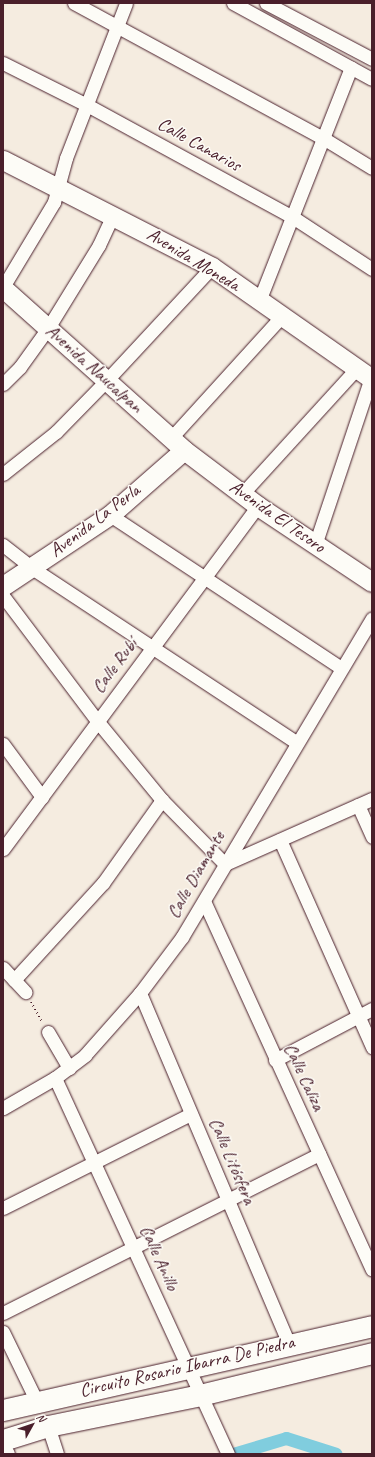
<!DOCTYPE html>
<html>
<head>
<meta charset="utf-8">
<style>
	body { margin:0 }
	#map { position:relative; width:375px; height:1457px; overflow:hidden; background:#f5ece0; font-family:Caveat,sans-serif }
	div>[style] { position:absolute }
	.canal>* { height:13px; margin:-6.5px; padding:0 6.5px; transform-origin:6.5px; border-radius:6.5px; background:#80cdde }
	.path>* { height:2px; margin-top:-1px; transform-origin:0; background:repeating-linear-gradient(90deg,#4a1f2b 0 1px,transparent 0 4px) }
	.roads { filter:drop-shadow(0 0 1px #4a1f2b) drop-shadow(0 0 1px #4a1f2b) }
	.street>* { height:13px; margin:-6.5px; padding:0 6.5px; transform-origin:6.5px; border-radius:6.5px; background:#fdfcf7 }
	.secondary>* { height:19px; margin:-9.5px; padding:0 9.5px; transform-origin:9.5px; border-radius:9.5px; background:#fdfcf7 }
	.primary>* { height:21px; margin:-10.5px; padding:0 10.5px; transform-origin:10.5px; border-radius:10.5px; background:#fdfcf7 }
	span { translate:-50% -50%; white-space:nowrap; text-align:center; line-height:1.15; -webkit-text-stroke:3px #fdfcf7; paint-order:stroke }
	.street-label { font-size:19px; color:#4a1f2b }
	.frame { position:absolute; inset:0; border:4px solid #4a1f2b; pointer-events:none }
	.north { position:absolute; left:12px; top:1405px; width:40px; height:40px; -webkit-text-stroke:3px #fdfcf7; paint-order:stroke; rotate:50deg; font-size:11px; font-weight:700; line-height:16px; text-align:center; color:#4a1f2b }
	.north::after { content:''; display:block; margin:auto; width:14px; height:18px; background:#4a1f2b; clip-path:polygon(50% 0,100% 100%,50% 72%,0 100%) }
</style>
</head>
<body>
<div id="map">
	<div class="canal">
		<i style="left:233px;top:1454px;width:55px;rotate:-16.8deg"></i>
		<i style="left:286px;top:1438px;width:52px;rotate:17.7deg"></i>
	</div>
	<div class="path">
		<i style="left:31px;top:1002px;width:23px;rotate:61deg"></i>
	</div>
	<div class="roads">
		<div class="street">
			<i style="left:74px;top:3px;width:283px;rotate:28.5deg"></i>
			<i style="left:323px;top:138px;width:57px;rotate:31.5deg"></i>
			<i style="left:233px;top:3px;width:158px;rotate:28.7deg"></i>
			<i style="left:266px;top:3px;width:120px;rotate:27.8deg"></i>
			<i style="left:3px;top:63px;width:94px;rotate:26.6deg"></i>
			<i style="left:87px;top:105px;width:232px;rotate:28.6deg"></i>
			<i style="left:291px;top:216px;width:97px;rotate:33.2deg"></i>
			<i style="left:3px;top:287px;width:99px;rotate:-59deg"></i>
			<i style="left:54px;top:202px;width:46px;rotate:-74.7deg"></i>
			<i style="left:66px;top:158px;width:166px;rotate:-68.8deg"></i>
			<i style="left:259px;top:301px;width:251px;rotate:-68.5deg"></i>
			<i style="left:3px;top:384px;width:24px;rotate:-45deg"></i>
			<i style="left:20px;top:367px;width:48px;rotate:-54.3deg"></i>
			<i style="left:48px;top:328px;width:97px;rotate:-58.4deg"></i>
			<i style="left:99px;top:245px;width:33px;rotate:-65deg"></i>
			<i style="left:171px;top:438px;width:165px;rotate:-47.7deg"></i>
			<i style="left:3px;top:474px;width:68px;rotate:-38.4deg"></i>
			<i style="left:56px;top:432px;width:71px;rotate:-45.6deg"></i>
			<i style="left:106px;top:381px;width:156px;rotate:-47.1deg"></i>
			<i style="left:242px;top:494px;width:171px;rotate:-47.6deg"></i>
			<i style="left:110px;top:515px;width:277px;rotate:33.5deg"></i>
			<i style="left:3px;top:545px;width:37px;rotate:38deg"></i>
			<i style="left:32px;top:568px;width:316px;rotate:33.4deg"></i>
			<i style="left:315px;top:545px;width:176px;rotate:-71.5deg"></i>
			<i style="left:3px;top:596px;width:158px;rotate:53deg"></i>
			<i style="left:98px;top:722px;width:101px;rotate:50.6deg"></i>
			<i style="left:162px;top:800px;width:90px;rotate:45.5deg"></i>
			<i style="left:225px;top:864px;width:161px;rotate:-23.9deg"></i>
			<i style="left:3px;top:744px;width:66px;rotate:53.7deg"></i>
			<i style="left:358px;top:805px;width:35px;rotate:66deg"></i>
			<i style="left:280px;top:840px;width:227px;rotate:66deg"></i>
			<i style="left:3px;top:849px;width:427px;rotate:-53.4deg"></i>
			<i style="left:204px;top:901px;width:405px;rotate:65.5deg"></i>
			<i style="left:3px;top:968px;width:33px;rotate:47deg"></i>
			<i style="left:14px;top:980px;width:132px;rotate:-47.5deg"></i>
			<i style="left:103px;top:883px;width:102px;rotate:-54.6deg"></i>
			<i style="left:140px;top:993px;width:381px;rotate:67deg"></i>
			<i style="left:48px;top:1032px;width:42px;rotate:59.7deg"></i>
			<i style="left:275px;top:1060px;width:110px;rotate:-27.7deg"></i>
			<i style="left:55px;top:1078px;width:414px;rotate:65.3deg"></i>
			<i style="left:3px;top:1108px;width:60px;rotate:-30deg"></i>
			<i style="left:55px;top:1078px;width:38px;rotate:-37deg"></i>
			<i style="left:85px;top:1055px;width:83px;rotate:-48.4deg"></i>
			<i style="left:140px;top:993px;width:70px;rotate:-53.1deg"></i>
			<i style="left:182px;top:937px;width:371px;rotate:-59.2deg"></i>
			<i style="left:3px;top:1208px;width:210px;rotate:-26.6deg"></i>
			<i style="left:3px;top:1313px;width:354px;rotate:-26.7deg"></i>
			<i style="left:3px;top:1332px;width:78px;rotate:64.1deg"></i>
			<i style="left:48px;top:1426px;width:29px;rotate:72deg"></i>
			<i style="left:3px;top:1444px;width:11px;rotate:63deg"></i>
		</div>
		<div class="secondary">
			<i style="left:3px;top:160px;width:235px;rotate:27.1deg"></i>
			<i style="left:212px;top:267px;width:195px;rotate:35deg"></i>
			<i style="left:3px;top:288px;width:243px;rotate:41.8deg"></i>
			<i style="left:184px;top:450px;width:93px;rotate:37.1deg"></i>
			<i style="left:258px;top:506px;width:137px;rotate:33.7deg"></i>
			<i style="left:3px;top:586px;width:128px;rotate:-33.6deg"></i>
			<i style="left:110px;top:515px;width:98px;rotate:-41.3deg"></i>
		</div>
		<div class="primary">
			<i style="left:3px;top:1410px;width:378px;rotate:-12.8deg"></i>
			<i style="left:3px;top:1440px;width:47px;rotate:-17.3deg"></i>
			<i style="left:48px;top:1426px;width:155px;rotate:-11.5deg"></i>
			<i style="left:200px;top:1395px;width:177px;rotate:-13.7deg"></i>
		</div>
	</div>
	<div class="street-label">
		<span style="left:199px;top:145px;rotate:29deg">Calle Canarios</span>
		<span style="left:193px;top:260px;rotate:31deg">Avenida Moneda</span>
		<span style="left:94px;top:369px;rotate:42deg">Avenida Naucalpan</span>
		<span style="left:277px;top:517px;rotate:35deg">Avenida El Tesoro</span>
		<span style="left:95px;top:521px;rotate:-37deg">Avenida La Perla</span>
		<span style="left:115px;top:666px;rotate:-53deg">Calle Rubí</span>
		<span style="left:196px;top:875px;rotate:-60deg">Calle Diamante</span>
		<span style="left:304px;top:1077px;rotate:65deg">Calle Caliza</span>
		<span style="left:232px;top:1161px;rotate:67deg">Calle Litósfera</span>
		<span style="left:159px;top:1258px;rotate:66deg">Calle Anillo</span>
		<span style="left:187px;top:1367px;rotate:-13deg">Circuito Rosario Ibarra De Piedra</span>
	</div>
	<div class="frame"></div>
	<div class="north">N</div>
</div>
</body>
</html>
